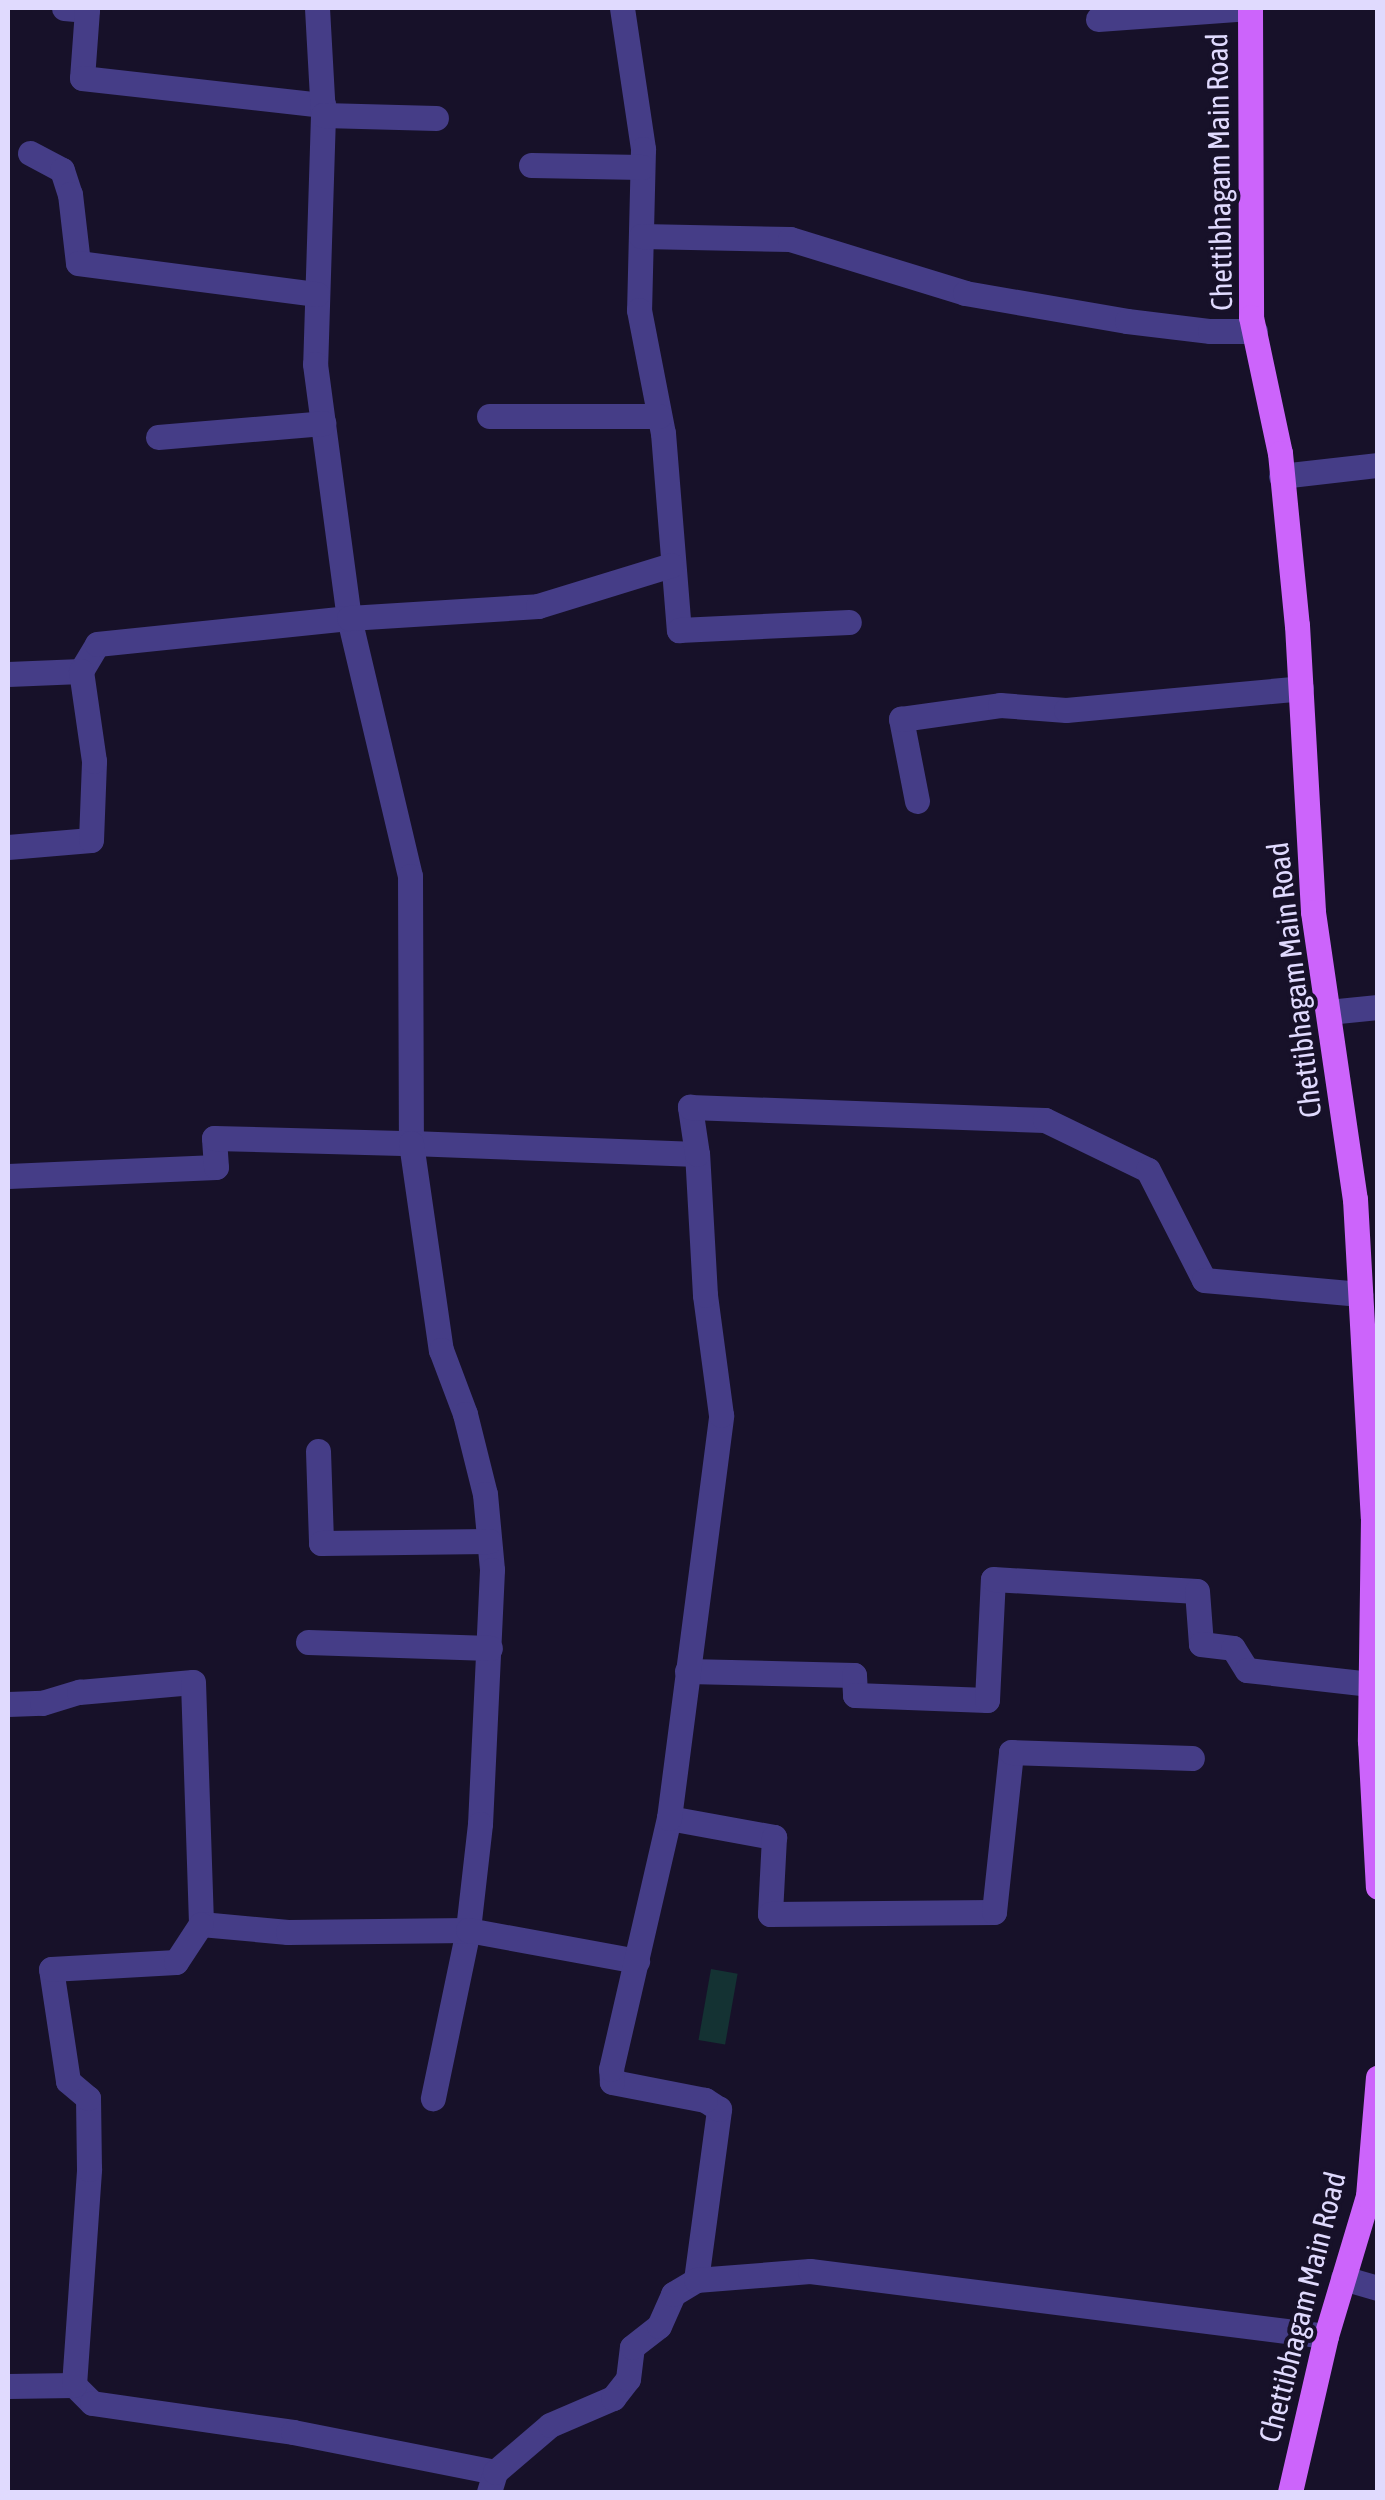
<!DOCTYPE html>
<html>
<head>
<meta charset="utf-8">
<style>
	body { margin:0 }
	#map { position:relative; width:1385px; height:2500px; overflow:hidden; background:#171129; font-family:"Asap Condensed",sans-serif }
	div>[style] { position:absolute }
	.green>* { inset:0; background:#143233; transform-origin:0 0 }
	.minor>* { height:25px; margin:-12.5px; padding:0 12.5px; transform-origin:12.5px; border-radius:12.5px; background:#453d87 }
	.major>* { height:25px; margin:-12.5px; padding:0 12.5px; transform-origin:12.5px; border-radius:12.5px; background:#cc64fb }
	span { translate:-50% -50%; white-space:nowrap; text-align:center; line-height:1.15; -webkit-text-stroke:8px #171129; paint-order:stroke }
	.street-label { font-size:30px; color:#e0dafe }
	.frame { position:absolute; inset:0; border:10px solid #e0dafe; pointer-events:none }
</style>
</head>
<body>
<div id="map">
	<div class="green">
		<i style="left:711px;top:1969px;width:27px;height:72px;rotate:10deg"></i>
	</div>
	<div class="minor">
		<i style="left:64px;top:8px;width:23px;rotate:5deg"></i>
		<i style="left:87px;top:10px;width:68px;rotate:94.2deg"></i>
		<i style="left:82px;top:78px;width:243px;rotate:6.4deg"></i>
		<i style="left:317px;top:8px;width:107px;rotate:86.8deg"></i>
		<i style="left:323px;top:115px;width:249px;rotate:91.8deg"></i>
		<i style="left:315px;top:364px;width:256px;rotate:82.4deg"></i>
		<i style="left:349px;top:618px;width:265px;rotate:76.7deg"></i>
		<i style="left:410px;top:876px;width:267px;rotate:89.8deg"></i>
		<i style="left:411px;top:1143px;width:286px;rotate:2.2deg"></i>
		<i style="left:622px;top:8px;width:143px;rotate:81.5deg"></i>
		<i style="left:643px;top:149px;width:161px;rotate:91.4deg"></i>
		<i style="left:639px;top:310px;width:125px;rotate:79deg"></i>
		<i style="left:663px;top:433px;width:198px;rotate:85.4deg"></i>
		<i style="left:679px;top:630px;width:170px;rotate:-2.7deg"></i>
		<i style="left:1098px;top:19px;width:152px;rotate:-4.1deg"></i>
		<i style="left:323px;top:115px;width:113px;rotate:1.5deg"></i>
		<i style="left:30px;top:153px;width:36px;rotate:28deg"></i>
		<i style="left:62px;top:170px;width:25px;rotate:72deg"></i>
		<i style="left:70px;top:194px;width:69px;rotate:83.4deg"></i>
		<i style="left:78px;top:263px;width:241px;rotate:7.4deg"></i>
		<i style="left:531px;top:165px;width:111px;rotate:1deg"></i>
		<i style="left:641px;top:236px;width:149px;rotate:1.2deg"></i>
		<i style="left:790px;top:239px;width:183px;rotate:17.1deg"></i>
		<i style="left:965px;top:293px;width:164px;rotate:9.8deg"></i>
		<i style="left:1127px;top:321px;width:84px;rotate:6.9deg"></i>
		<i style="left:1210px;top:331px;width:45px"></i>
		<i style="left:489px;top:416px;width:170px"></i>
		<i style="left:158px;top:437px;width:166px;rotate:-4.8deg"></i>
		<i style="left:1281px;top:476px;width:98px;rotate:-6.5deg"></i>
		<i style="left:8px;top:674px;width:73px;rotate:-2.4deg"></i>
		<i style="left:81px;top:671px;width:31px;rotate:-59deg"></i>
		<i style="left:97px;top:644px;width:253px;rotate:-5.9deg"></i>
		<i style="left:349px;top:618px;width:189px;rotate:-3.6deg"></i>
		<i style="left:538px;top:606px;width:139px;rotate:-17.1deg"></i>
		<i style="left:917px;top:801px;width:84px;rotate:-101deg"></i>
		<i style="left:901px;top:719px;width:100px;rotate:-8deg"></i>
		<i style="left:1000px;top:705px;width:66px;rotate:4.3deg"></i>
		<i style="left:1066px;top:710px;width:236px;rotate:-5.3deg"></i>
		<i style="left:8px;top:847px;width:83px;rotate:-4.8deg"></i>
		<i style="left:91px;top:840px;width:79px;rotate:-87.8deg"></i>
		<i style="left:94px;top:761px;width:91px;rotate:-98.2deg"></i>
		<i style="left:1328px;top:1012px;width:50px;rotate:-5.7deg"></i>
		<i style="left:8px;top:1176px;width:208px;rotate:-2.5deg"></i>
		<i style="left:216px;top:1167px;width:29px;rotate:-94deg"></i>
		<i style="left:214px;top:1138px;width:197px;rotate:1.5deg"></i>
		<i style="left:411px;top:1143px;width:209px;rotate:81.8deg"></i>
		<i style="left:441px;top:1350px;width:68px;rotate:69.4deg"></i>
		<i style="left:465px;top:1414px;width:82px;rotate:76deg"></i>
		<i style="left:485px;top:1494px;width:76px;rotate:84.7deg"></i>
		<i style="left:492px;top:1570px;width:254px;rotate:92.7deg"></i>
		<i style="left:480px;top:1824px;width:107px;rotate:96.5deg"></i>
		<i style="left:468px;top:1930px;width:172px;rotate:101.8deg"></i>
		<i style="left:318px;top:1451px;width:92px;rotate:88.1deg"></i>
		<i style="left:321px;top:1543px;width:168px;rotate:-0.7deg"></i>
		<i style="left:308px;top:1642px;width:182px;rotate:1.9deg"></i>
		<i style="left:687px;top:1671px;width:167px;rotate:1.4deg"></i>
		<i style="left:854px;top:1675px;width:20px;rotate:87deg"></i>
		<i style="left:855px;top:1695px;width:132px;rotate:2.2deg"></i>
		<i style="left:987px;top:1700px;width:121px;rotate:-87.2deg"></i>
		<i style="left:993px;top:1579px;width:204px;rotate:3.4deg"></i>
		<i style="left:1197px;top:1591px;width:53px;rotate:85.7deg"></i>
		<i style="left:1201px;top:1644px;width:32px;rotate:7deg"></i>
		<i style="left:1233px;top:1648px;width:26px;rotate:58deg"></i>
		<i style="left:1247px;top:1670px;width:124px;rotate:6.5deg"></i>
		<i style="left:8px;top:1704px;width:34px;rotate:-2deg"></i>
		<i style="left:42px;top:1703px;width:39px;rotate:-17deg"></i>
		<i style="left:79px;top:1692px;width:114px;rotate:-5deg"></i>
		<i style="left:193px;top:1682px;width:242px;rotate:88.1deg"></i>
		<i style="left:201px;top:1924px;width:87px;rotate:5.3deg"></i>
		<i style="left:288px;top:1932px;width:180px;rotate:-0.6deg"></i>
		<i style="left:468px;top:1930px;width:172px;rotate:10.4deg"></i>
		<i style="left:669px;top:1818px;width:107px;rotate:10.3deg"></i>
		<i style="left:774px;top:1837px;width:77px;rotate:93deg"></i>
		<i style="left:770px;top:1914px;width:224px;rotate:-0.5deg"></i>
		<i style="left:994px;top:1912px;width:161px;rotate:-83.9deg"></i>
		<i style="left:1011px;top:1752px;width:181px;rotate:1.9deg"></i>
		<i style="left:1343px;top:2278px;width:36px;rotate:16deg"></i>
		<i style="left:696px;top:2280px;width:173px;rotate:-82.3deg"></i>
		<i style="left:719px;top:2109px;width:17px;rotate:-147deg"></i>
		<i style="left:705px;top:2100px;width:95px;rotate:-169deg"></i>
		<i style="left:612px;top:2082px;width:13px;rotate:-94deg"></i>
		<i style="left:611px;top:2069px;width:258px;rotate:-77deg"></i>
		<i style="left:669px;top:1818px;width:406px;rotate:-82.6deg"></i>
		<i style="left:721px;top:1415px;width:121px;rotate:-97.6deg"></i>
		<i style="left:705px;top:1295px;width:141px;rotate:-93.2deg"></i>
		<i style="left:697px;top:1154px;width:48px;rotate:-98.5deg"></i>
		<i style="left:690px;top:1107px;width:355px;rotate:2.1deg"></i>
		<i style="left:1045px;top:1120px;width:114px;rotate:25.9deg"></i>
		<i style="left:1148px;top:1170px;width:123px;rotate:63deg"></i>
		<i style="left:1204px;top:1280px;width:157px;rotate:5.1deg"></i>
		<i style="left:74px;top:2385px;width:25px;rotate:45deg"></i>
		<i style="left:92px;top:2403px;width:203px;rotate:8.2deg"></i>
		<i style="left:293px;top:2432px;width:206px;rotate:11.2deg"></i>
		<i style="left:8px;top:2386px;width:66px;rotate:-0.9deg"></i>
		<i style="left:74px;top:2385px;width:217px;rotate:-86deg"></i>
		<i style="left:89px;top:2169px;width:71px;rotate:-90.8deg"></i>
		<i style="left:88px;top:2098px;width:26px;rotate:-140deg"></i>
		<i style="left:68px;top:2081px;width:113px;rotate:-98.6deg"></i>
		<i style="left:51px;top:1969px;width:125px;rotate:-3.2deg"></i>
		<i style="left:176px;top:1962px;width:45px;rotate:-56.7deg"></i>
		<i style="left:489px;top:2492px;width:21px;rotate:-73deg"></i>
		<i style="left:495px;top:2472px;width:72px;rotate:-40.5deg"></i>
		<i style="left:550px;top:2425px;width:69px;rotate:-23.2deg"></i>
		<i style="left:613px;top:2398px;width:24px;rotate:-52deg"></i>
		<i style="left:628px;top:2379px;width:32px;rotate:-83deg"></i>
		<i style="left:632px;top:2347px;width:34px;rotate:-38deg"></i>
		<i style="left:659px;top:2326px;width:35px;rotate:-66deg"></i>
		<i style="left:673px;top:2294px;width:27px;rotate:-31deg"></i>
		<i style="left:696px;top:2280px;width:114px;rotate:-4.5deg"></i>
		<i style="left:810px;top:2271px;width:520px;rotate:7.18deg"></i>
	</div>
	<div class="major">
		<i style="left:1250px;top:8px;width:309px;rotate:89.8deg"></i>
		<i style="left:1251px;top:317px;width:139px;rotate:78deg"></i>
		<i style="left:1280px;top:453px;width:173px;rotate:84.4deg"></i>
		<i style="left:1297px;top:625px;width:287px;rotate:86.8deg"></i>
		<i style="left:1313px;top:912px;width:290px;rotate:81.7deg"></i>
		<i style="left:1355px;top:1199px;width:319px;rotate:86.8deg"></i>
		<i style="left:1373px;top:1517px;width:224px;rotate:90.8deg"></i>
		<i style="left:1370px;top:1741px;width:146px;rotate:86.9deg"></i>
		<i style="left:1290px;top:2492px;width:160px;rotate:-77deg"></i>
		<i style="left:1326px;top:2336px;width:146px;rotate:-73.3deg"></i>
		<i style="left:1368px;top:2196px;width:119px;rotate:-85.2deg"></i>
	</div>
	<div class="street-label">
		<span style="left:1219px;top:172px;rotate:-91deg">Chettibhagam Main Road</span>
		<span style="left:1294px;top:980px;rotate:-97deg">Chettibhagam Main Road</span>
		<span style="left:1302px;top:2307px;rotate:-76deg">Chettibhagam Main Road</span>
	</div>
	<div class="frame"></div>
</div>
</body>
</html>
